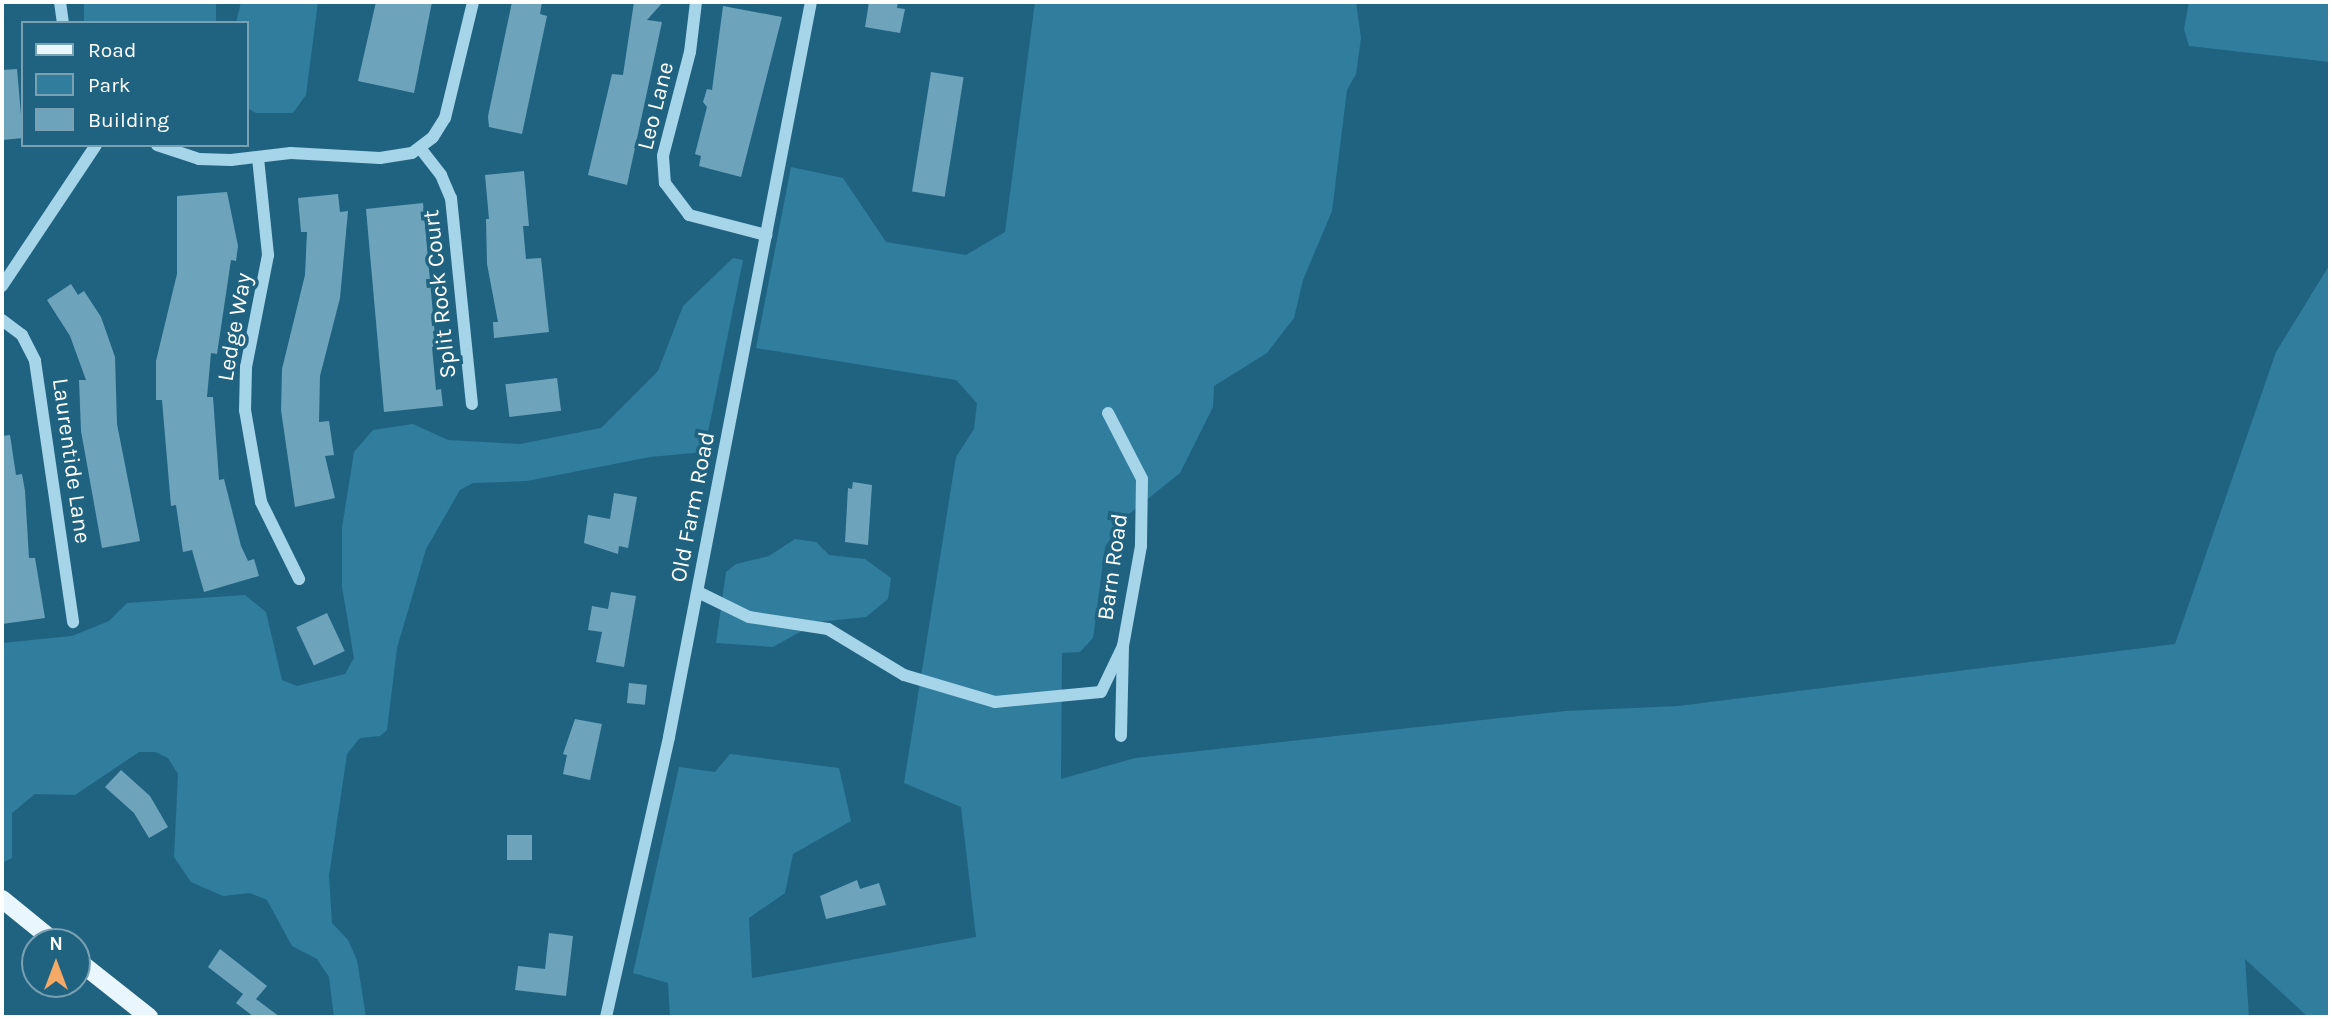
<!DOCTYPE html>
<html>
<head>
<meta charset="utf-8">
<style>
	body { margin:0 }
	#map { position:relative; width:2332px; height:1019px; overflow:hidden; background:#206381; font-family:Karla,sans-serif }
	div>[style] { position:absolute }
	.green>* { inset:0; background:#307d9d; transform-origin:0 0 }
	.building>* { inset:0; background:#6ea4bb; transform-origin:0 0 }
	.minor>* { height:12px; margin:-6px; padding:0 6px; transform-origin:6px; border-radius:6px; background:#a6d4e8 }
	.major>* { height:18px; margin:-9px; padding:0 9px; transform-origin:9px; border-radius:9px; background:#e9f6fe }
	span { translate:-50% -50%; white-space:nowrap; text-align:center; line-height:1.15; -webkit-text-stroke:7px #206381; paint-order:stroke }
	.street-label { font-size:23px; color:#fff }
	.frame { position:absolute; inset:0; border:4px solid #fff; pointer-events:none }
	.legend { position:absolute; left:21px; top:21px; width:228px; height:126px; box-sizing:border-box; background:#206381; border:2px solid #79a1b3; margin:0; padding:9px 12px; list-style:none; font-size:21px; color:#fff }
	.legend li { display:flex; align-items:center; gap:14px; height:35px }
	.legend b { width:35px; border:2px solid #79a1b3 }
	.north { position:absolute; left:21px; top:928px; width:70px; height:70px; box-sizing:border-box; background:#206381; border:2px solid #79a1b3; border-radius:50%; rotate:0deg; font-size:19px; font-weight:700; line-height:28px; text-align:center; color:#fff }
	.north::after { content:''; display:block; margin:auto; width:24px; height:32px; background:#f5a967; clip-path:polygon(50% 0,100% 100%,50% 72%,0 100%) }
</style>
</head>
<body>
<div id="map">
	<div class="green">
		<i style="left:84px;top:2px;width:132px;height:21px"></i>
		<i style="clip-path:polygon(241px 2px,318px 2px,306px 95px,293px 113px,256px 113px,247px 108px,247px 23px,236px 23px)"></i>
		<i style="clip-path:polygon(1035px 2px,1356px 2px,1361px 38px,1356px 74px,1347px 90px,1332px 211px,1303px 280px,1294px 318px,1267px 353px,1214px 386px,1213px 407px,1180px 473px,1124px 518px,1105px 547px,1093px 638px,1080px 652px,1062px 653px,1061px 779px,1135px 758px,1566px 711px,1678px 706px,2175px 644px,2276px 352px,2330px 264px,2330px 1017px,2308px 1017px,2245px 959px,2249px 1017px,670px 1017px,668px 983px,633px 973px,679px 767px,715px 772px,730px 754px,839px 768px,851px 821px,793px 854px,785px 893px,749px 918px,752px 978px,976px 937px,961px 807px,904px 783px,956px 457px,974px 429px,977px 403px,956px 380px,756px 348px,791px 167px,843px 178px,886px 242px,966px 255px,1005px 232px)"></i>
		<i style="clip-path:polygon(2189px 2px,2330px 2px,2330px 62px,2189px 46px,2184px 29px)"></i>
		<i style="clip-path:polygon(733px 258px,743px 260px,704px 452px,650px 457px,527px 481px,473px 483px,460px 490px,426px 549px,397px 648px,387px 730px,380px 736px,360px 738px,347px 754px,329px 876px,332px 923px,348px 940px,357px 960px,366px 1017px,334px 1017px,329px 977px,317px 959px,292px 946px,267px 900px,250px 893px,223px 896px,191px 882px,174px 857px,178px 774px,168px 758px,155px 752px,139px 752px,75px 795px,35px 794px,12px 813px,12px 858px,2px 863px,2px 643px,72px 636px,109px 621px,127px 603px,245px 595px,266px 612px,282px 680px,297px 686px,345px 674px,354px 658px,342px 587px,342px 528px,354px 452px,373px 430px,413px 424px,448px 440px,520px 444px,601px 428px,658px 371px,683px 306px)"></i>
		<i style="clip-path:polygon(795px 539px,816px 542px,829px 555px,865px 559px,891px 578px,888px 599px,866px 617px,818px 622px,773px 647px,716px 643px,726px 572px,736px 564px,769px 556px)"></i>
	</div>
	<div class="building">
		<i style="clip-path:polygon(376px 2px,432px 2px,414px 93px,358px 81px)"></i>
		<i style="clip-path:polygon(512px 2px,542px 2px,540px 14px,547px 16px,522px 134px,489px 127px,488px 116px)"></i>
		<i style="clip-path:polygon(634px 2px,663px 2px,647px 20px,662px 22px,627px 185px,588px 175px,612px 74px,623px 75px)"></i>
		<i style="clip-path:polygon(869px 2px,898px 2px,897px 8px,905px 9px,900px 33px,865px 27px)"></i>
		<i style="clip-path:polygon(723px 6px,782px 17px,741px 177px,699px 166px,701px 156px,695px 154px,707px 107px,703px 102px,707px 89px,712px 90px)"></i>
		<i style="clip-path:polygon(17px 69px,23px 138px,2px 140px,2px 70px)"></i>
		<i style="left:931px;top:72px;width:33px;height:121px;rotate:9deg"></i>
		<i style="clip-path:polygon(524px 171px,529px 226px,523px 226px,526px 259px,541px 258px,549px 332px,494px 338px,493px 322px,498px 322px,487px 264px,486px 219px,489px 219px,485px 175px)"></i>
		<i style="clip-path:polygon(227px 192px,238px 246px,236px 261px,231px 260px,217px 354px,211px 353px,207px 397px,213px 397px,219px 480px,224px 479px,241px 546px,248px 561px,254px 559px,259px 576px,204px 592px,192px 550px,183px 552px,176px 505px,171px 506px,162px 400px,156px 400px,156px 361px,177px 274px,177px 196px)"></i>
		<i style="clip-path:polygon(338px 194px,340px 212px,348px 211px,340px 298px,320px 376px,319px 422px,329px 421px,334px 455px,325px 456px,335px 498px,295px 507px,281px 410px,282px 369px,305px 275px,307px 232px,301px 232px,298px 198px)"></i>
		<i style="clip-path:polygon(423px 203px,436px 347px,432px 347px,436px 390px,441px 389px,443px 406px,384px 412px,366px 209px)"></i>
		<i style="clip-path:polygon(71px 284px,78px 295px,84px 291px,101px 317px,115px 357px,117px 424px,140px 541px,102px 548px,81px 431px,79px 380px,86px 380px,70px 336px,47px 300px)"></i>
		<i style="left:557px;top:378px;width:33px;height:52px;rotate:83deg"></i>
		<i style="clip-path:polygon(10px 435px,16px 475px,22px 474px,25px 491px,29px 558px,35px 558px,45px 618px,2px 624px,2px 436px)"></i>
		<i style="clip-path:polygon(853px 482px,872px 485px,868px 545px,845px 542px,848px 488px,852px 489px)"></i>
		<i style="clip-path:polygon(614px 493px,637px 497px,628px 548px,619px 546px,618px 554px,584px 543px,588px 515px,610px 519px)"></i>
		<i style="clip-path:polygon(611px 592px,636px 596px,624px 667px,596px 662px,602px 632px,588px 630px,592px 606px,608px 609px)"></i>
		<i style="left:327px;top:613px;width:42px;height:34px;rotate:65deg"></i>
		<i style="left:629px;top:683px;width:18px;height:20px;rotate:6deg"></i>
		<i style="clip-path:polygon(575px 719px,602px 724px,590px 780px,563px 774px,567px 755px,563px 754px)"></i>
		<i style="clip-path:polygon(121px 770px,150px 796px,168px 827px,149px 838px,134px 813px,105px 787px)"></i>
		<i style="left:507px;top:835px;width:25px;height:25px"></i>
		<i style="clip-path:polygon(857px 880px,860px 889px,879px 883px,886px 905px,826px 919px,820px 896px)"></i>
		<i style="clip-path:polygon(549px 933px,573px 936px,566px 996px,515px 990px,518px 966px,545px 969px)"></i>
		<i style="clip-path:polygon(220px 949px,267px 986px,256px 999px,280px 1017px,254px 1017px,236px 1003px,243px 994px,208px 967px)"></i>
	</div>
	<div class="minor">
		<i style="left:60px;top:2px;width:21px;rotate:82deg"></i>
		<i style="left:696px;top:2px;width:50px;rotate:96.8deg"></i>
		<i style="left:690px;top:52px;width:107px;rotate:104.6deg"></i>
		<i style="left:663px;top:156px;width:27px;rotate:86deg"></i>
		<i style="left:665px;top:183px;width:40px;rotate:53deg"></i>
		<i style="left:689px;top:215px;width:80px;rotate:14.6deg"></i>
		<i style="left:157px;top:145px;width:44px;rotate:18.4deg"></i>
		<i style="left:199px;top:159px;width:32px;rotate:2deg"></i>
		<i style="left:231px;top:160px;width:60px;rotate:-6.7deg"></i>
		<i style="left:291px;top:153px;width:89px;rotate:3.2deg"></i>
		<i style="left:380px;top:158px;width:32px;rotate:-9deg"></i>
		<i style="left:412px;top:153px;width:26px;rotate:-37deg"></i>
		<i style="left:433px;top:137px;width:22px;rotate:-58deg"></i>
		<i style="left:445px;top:118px;width:119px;rotate:-76.4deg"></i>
		<i style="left:420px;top:148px;width:34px;rotate:52deg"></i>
		<i style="left:441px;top:175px;width:25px;rotate:67deg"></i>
		<i style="left:451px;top:198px;width:207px;rotate:84.2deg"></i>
		<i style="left:258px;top:158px;width:98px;rotate:84.1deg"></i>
		<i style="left:268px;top:255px;width:114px;rotate:101.1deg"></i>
		<i style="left:246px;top:367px;width:43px;rotate:91.3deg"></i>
		<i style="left:245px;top:410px;width:93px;rotate:80.1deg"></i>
		<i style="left:261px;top:502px;width:86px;rotate:63.7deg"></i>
		<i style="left:2px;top:286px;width:169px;rotate:-56.3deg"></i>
		<i style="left:2px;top:320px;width:25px;rotate:37deg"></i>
		<i style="left:22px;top:335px;width:29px;rotate:63deg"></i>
		<i style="left:35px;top:361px;width:264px;rotate:81.7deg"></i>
		<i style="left:1108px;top:413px;width:74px;rotate:62.7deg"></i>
		<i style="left:1142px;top:479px;width:67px;rotate:90.9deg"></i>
		<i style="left:1141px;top:546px;width:102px;rotate:100.2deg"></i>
		<i style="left:1123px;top:646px;width:90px;rotate:91.3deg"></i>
		<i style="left:698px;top:592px;width:57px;rotate:26.1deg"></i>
		<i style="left:749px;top:617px;width:80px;rotate:8.6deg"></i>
		<i style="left:828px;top:629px;width:89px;rotate:31.2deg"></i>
		<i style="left:904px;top:675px;width:95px;rotate:16.5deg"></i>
		<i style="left:995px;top:702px;width:106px;rotate:-5.4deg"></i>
		<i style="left:1101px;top:692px;width:51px;rotate:-64.4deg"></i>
		<i style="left:606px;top:1017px;width:287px;rotate:-77.3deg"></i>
		<i style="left:669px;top:737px;width:749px;rotate:-79.07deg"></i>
	</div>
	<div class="major">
		<i style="left:2px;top:899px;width:68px;rotate:39.1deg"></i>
		<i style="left:77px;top:960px;width:92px;rotate:38.4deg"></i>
	</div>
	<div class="street-label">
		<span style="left:656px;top:106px;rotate:-76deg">Leo Lane</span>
		<span style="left:440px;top:294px;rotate:-96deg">Split Rock Court</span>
		<span style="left:235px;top:327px;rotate:-80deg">Ledge Way</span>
		<span style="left:71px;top:461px;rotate:82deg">Laurentide Lane</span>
		<span style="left:693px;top:507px;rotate:-79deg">Old Farm Road</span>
		<span style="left:1113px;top:567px;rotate:-82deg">Barn Road</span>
	</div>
	<div class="frame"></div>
	<ul class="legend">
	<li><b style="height:9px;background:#e9f6fe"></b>Road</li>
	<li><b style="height:19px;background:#307d9d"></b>Park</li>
	<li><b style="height:19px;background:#6ea4bb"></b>Building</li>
	</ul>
	<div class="north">N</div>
</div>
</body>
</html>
